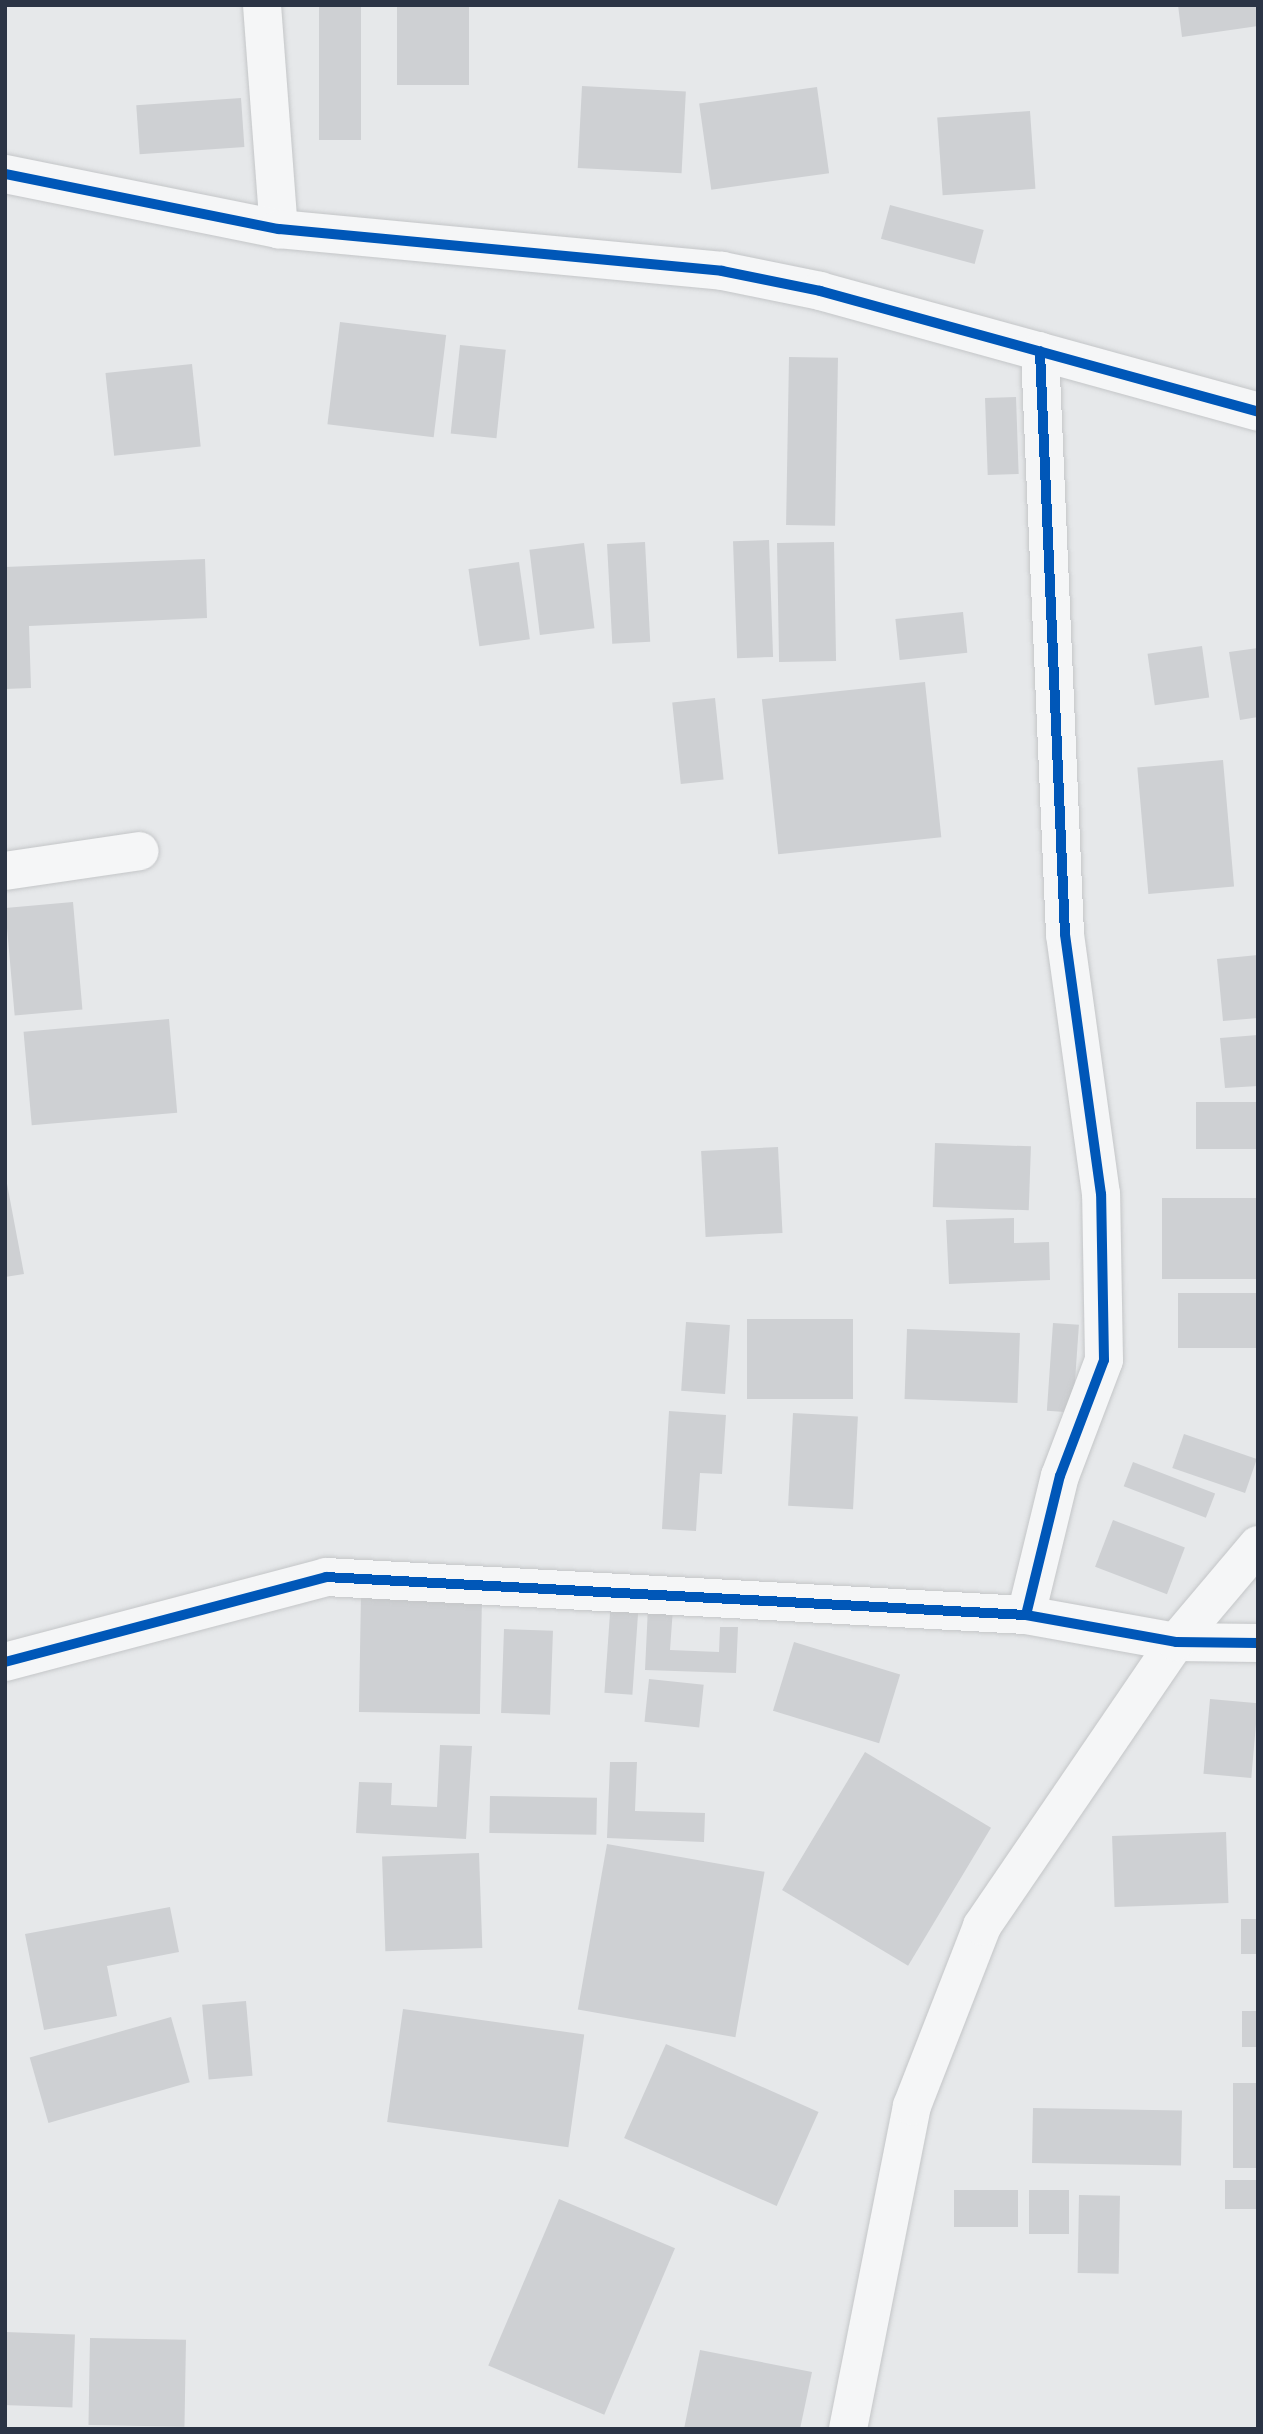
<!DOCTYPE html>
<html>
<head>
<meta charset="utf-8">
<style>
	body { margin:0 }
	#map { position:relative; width:1263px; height:2434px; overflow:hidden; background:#e6e8ea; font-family:"Open Sans",sans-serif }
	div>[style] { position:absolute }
	.building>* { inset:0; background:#ced0d3; transform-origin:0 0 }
	.roads { filter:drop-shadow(0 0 2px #c4c6c8) drop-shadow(0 0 2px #c4c6c8) }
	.minor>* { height:38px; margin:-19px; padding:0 19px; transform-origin:19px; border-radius:19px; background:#f5f6f7 }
	.cycleway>* { height:10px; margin:-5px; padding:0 5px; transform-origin:5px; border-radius:5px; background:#0057b8 }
	span { translate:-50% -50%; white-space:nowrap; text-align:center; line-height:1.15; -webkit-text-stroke:5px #f4f6f9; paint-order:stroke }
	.frame { position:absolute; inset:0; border:7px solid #2b3445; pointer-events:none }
</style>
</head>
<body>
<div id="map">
	<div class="building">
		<i style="left:319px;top:5px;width:42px;height:135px"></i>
		<i style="left:397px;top:5px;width:72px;height:80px"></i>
		<i style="clip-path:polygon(1178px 5px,1258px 5px,1258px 26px,1182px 37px)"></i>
		<i style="left:582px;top:86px;width:104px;height:82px;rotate:3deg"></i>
		<i style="left:817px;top:87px;width:87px;height:119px;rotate:82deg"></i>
		<i style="left:241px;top:98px;width:49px;height:105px;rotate:86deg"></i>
		<i style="left:1030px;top:111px;width:78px;height:93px;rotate:86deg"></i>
		<i style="left:890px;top:205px;width:97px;height:35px;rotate:15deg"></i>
		<i style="left:340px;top:322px;width:107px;height:103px;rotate:7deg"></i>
		<i style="left:460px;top:345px;width:46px;height:89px;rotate:6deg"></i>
		<i style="left:789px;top:357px;width:49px;height:168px;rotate:1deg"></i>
		<i style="left:192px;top:364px;width:83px;height:87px;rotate:84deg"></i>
		<i style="left:1016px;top:397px;width:77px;height:31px;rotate:88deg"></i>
		<i style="left:769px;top:540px;width:117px;height:36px;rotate:88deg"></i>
		<i style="left:645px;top:542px;width:100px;height:38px;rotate:87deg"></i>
		<i style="left:834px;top:542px;width:119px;height:57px;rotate:89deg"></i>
		<i style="left:584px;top:543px;width:86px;height:55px;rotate:83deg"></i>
		<i style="clip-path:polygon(205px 559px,207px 618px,29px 626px,31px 688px,5px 689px,5px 567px)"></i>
		<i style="left:519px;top:562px;width:78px;height:51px;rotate:82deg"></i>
		<i style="left:963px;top:612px;width:41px;height:68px;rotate:84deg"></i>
		<i style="left:1202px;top:646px;width:52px;height:55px;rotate:82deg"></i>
		<i style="clip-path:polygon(1258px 648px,1258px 717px,1240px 720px,1229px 652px)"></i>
		<i style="left:925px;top:682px;width:156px;height:164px;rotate:84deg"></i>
		<i style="left:715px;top:698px;width:82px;height:43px;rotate:84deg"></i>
		<i style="left:1223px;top:760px;width:127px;height:86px;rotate:85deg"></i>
		<i style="left:73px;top:902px;width:108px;height:68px;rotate:85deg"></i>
		<i style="clip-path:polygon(1258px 955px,1258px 1018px,1223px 1021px,1217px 959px)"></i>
		<i style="left:169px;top:1019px;width:94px;height:146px;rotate:85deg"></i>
		<i style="clip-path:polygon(1258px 1035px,1258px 1086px,1225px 1088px,1220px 1038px)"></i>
		<i style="left:1258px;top:1102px;width:47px;height:62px;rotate:90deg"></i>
		<i style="left:935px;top:1143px;width:96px;height:64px;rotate:2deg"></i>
		<i style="left:778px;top:1147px;width:86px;height:77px;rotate:87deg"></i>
		<i style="clip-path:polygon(5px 1173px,24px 1274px,5px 1277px)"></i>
		<i style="left:1258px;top:1198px;width:81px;height:96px;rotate:90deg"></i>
		<i style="clip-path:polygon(1014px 1218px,1014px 1243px,1049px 1242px,1050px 1280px,949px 1284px,946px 1220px)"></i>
		<i style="left:1258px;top:1293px;width:55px;height:80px;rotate:90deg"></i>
		<i style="left:747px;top:1319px;width:106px;height:80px"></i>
		<i style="left:686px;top:1322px;width:44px;height:69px;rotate:4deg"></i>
		<i style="left:1053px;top:1323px;width:26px;height:88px;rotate:4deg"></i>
		<i style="left:907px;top:1329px;width:113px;height:70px;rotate:2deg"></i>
		<i style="clip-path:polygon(669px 1411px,726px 1415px,722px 1474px,700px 1473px,696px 1531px,662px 1529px)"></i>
		<i style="left:793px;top:1413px;width:65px;height:93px;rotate:3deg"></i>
		<i style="left:1184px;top:1434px;width:77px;height:36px;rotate:19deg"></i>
		<i style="left:1133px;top:1462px;width:88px;height:26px;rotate:21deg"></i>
		<i style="left:1113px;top:1520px;width:77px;height:50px;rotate:21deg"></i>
		<i style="left:361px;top:1594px;width:121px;height:118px;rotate:1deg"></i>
		<i style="left:611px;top:1599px;width:28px;height:94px;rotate:4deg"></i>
		<i style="clip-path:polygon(648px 1607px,673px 1608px,670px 1650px,719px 1652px,720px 1627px,738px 1627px,736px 1673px,645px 1670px)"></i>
		<i style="left:504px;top:1629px;width:49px;height:84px;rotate:2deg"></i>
		<i style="left:794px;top:1642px;width:111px;height:72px;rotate:17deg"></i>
		<i style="left:649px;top:1679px;width:55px;height:43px;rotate:6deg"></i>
		<i style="left:1210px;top:1699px;width:48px;height:75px;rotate:5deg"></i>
		<i style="clip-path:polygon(440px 1745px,472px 1746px,466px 1839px,356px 1833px,359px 1782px,392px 1783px,391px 1805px,437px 1807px)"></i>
		<i style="left:865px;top:1752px;width:147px;height:161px;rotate:31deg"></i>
		<i style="clip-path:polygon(610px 1762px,637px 1762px,635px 1811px,705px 1813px,704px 1842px,607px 1838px)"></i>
		<i style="left:490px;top:1796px;width:107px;height:37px;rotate:1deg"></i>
		<i style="left:1226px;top:1832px;width:71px;height:114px;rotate:88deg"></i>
		<i style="left:607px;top:1844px;width:160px;height:168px;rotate:10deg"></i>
		<i style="left:479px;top:1853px;width:95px;height:97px;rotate:88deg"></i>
		<i style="clip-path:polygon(170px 1907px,179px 1952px,107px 1966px,117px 2016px,44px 2030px,25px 1934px)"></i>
		<i style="left:1258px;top:1919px;width:35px;height:17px;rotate:90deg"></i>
		<i style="left:246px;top:2001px;width:75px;height:44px;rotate:85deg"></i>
		<i style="left:403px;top:2009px;width:183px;height:114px;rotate:8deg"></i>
		<i style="left:1258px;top:2011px;width:36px;height:16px;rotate:90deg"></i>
		<i style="left:171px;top:2017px;width:68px;height:147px;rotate:74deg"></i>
		<i style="left:666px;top:2044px;width:167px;height:103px;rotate:24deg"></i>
		<i style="left:1233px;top:2083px;width:25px;height:85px"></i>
		<i style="left:1033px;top:2108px;width:149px;height:55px;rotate:1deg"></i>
		<i style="left:1225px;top:2180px;width:33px;height:29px"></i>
		<i style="left:954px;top:2190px;width:64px;height:37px"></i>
		<i style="left:1029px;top:2190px;width:40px;height:44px"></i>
		<i style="left:1079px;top:2195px;width:41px;height:78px;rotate:1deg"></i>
		<i style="left:559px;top:2199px;width:126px;height:181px;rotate:23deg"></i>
		<i style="left:5px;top:2332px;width:70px;height:73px;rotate:2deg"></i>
		<i style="left:90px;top:2338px;width:96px;height:87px;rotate:1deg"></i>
		<i style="clip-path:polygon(700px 2350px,812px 2372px,800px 2429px,684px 2429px)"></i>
	</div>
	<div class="roads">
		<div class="minor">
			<i style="left:262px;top:5px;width:225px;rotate:85.7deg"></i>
			<i style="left:5px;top:174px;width:279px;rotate:11.4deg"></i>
			<i style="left:279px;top:229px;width:445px;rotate:5.4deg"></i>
			<i style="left:722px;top:271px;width:100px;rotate:11.5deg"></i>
			<i style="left:820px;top:291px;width:454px;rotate:15.4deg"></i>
			<i style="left:5px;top:871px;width:136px;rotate:-8.4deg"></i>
			<i style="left:1026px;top:1615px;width:143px;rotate:-76.3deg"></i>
			<i style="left:1060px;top:1476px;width:124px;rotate:-69.2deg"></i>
			<i style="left:1104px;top:1360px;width:166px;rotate:-91deg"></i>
			<i style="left:1101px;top:1194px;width:262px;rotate:-97.9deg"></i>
			<i style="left:1065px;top:934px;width:583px;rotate:-92.46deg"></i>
			<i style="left:5px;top:1662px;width:332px;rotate:-14.8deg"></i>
			<i style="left:326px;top:1577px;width:701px;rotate:3.11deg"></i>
			<i style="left:1026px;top:1615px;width:152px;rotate:10.2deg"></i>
			<i style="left:1176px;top:1642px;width:82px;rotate:0.7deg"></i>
			<i style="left:848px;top:2429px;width:329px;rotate:-78.8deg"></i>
			<i style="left:912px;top:2106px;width:193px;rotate:-68.7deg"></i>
			<i style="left:982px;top:1926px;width:344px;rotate:-55.7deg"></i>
			<i style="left:1176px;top:1642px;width:127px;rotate:-49.8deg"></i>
		</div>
	</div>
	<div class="cycleway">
		<i style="left:5px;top:174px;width:279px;rotate:11.4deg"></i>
		<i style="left:279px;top:229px;width:445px;rotate:5.4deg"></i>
		<i style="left:722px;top:271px;width:100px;rotate:11.5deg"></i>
		<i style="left:820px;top:291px;width:454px;rotate:15.4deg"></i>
		<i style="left:1026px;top:1615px;width:143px;rotate:-76.3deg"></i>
		<i style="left:1060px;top:1476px;width:124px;rotate:-69.2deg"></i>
		<i style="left:1104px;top:1360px;width:166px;rotate:-91deg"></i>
		<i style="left:1101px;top:1194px;width:262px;rotate:-97.9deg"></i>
		<i style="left:1065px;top:934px;width:583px;rotate:-92.46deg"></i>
		<i style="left:5px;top:1662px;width:332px;rotate:-14.8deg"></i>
		<i style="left:326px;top:1577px;width:701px;rotate:3.11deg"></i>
		<i style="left:1026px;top:1615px;width:152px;rotate:10.2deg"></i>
		<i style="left:1176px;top:1642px;width:82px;rotate:0.7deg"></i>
	</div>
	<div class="frame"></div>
</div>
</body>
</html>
